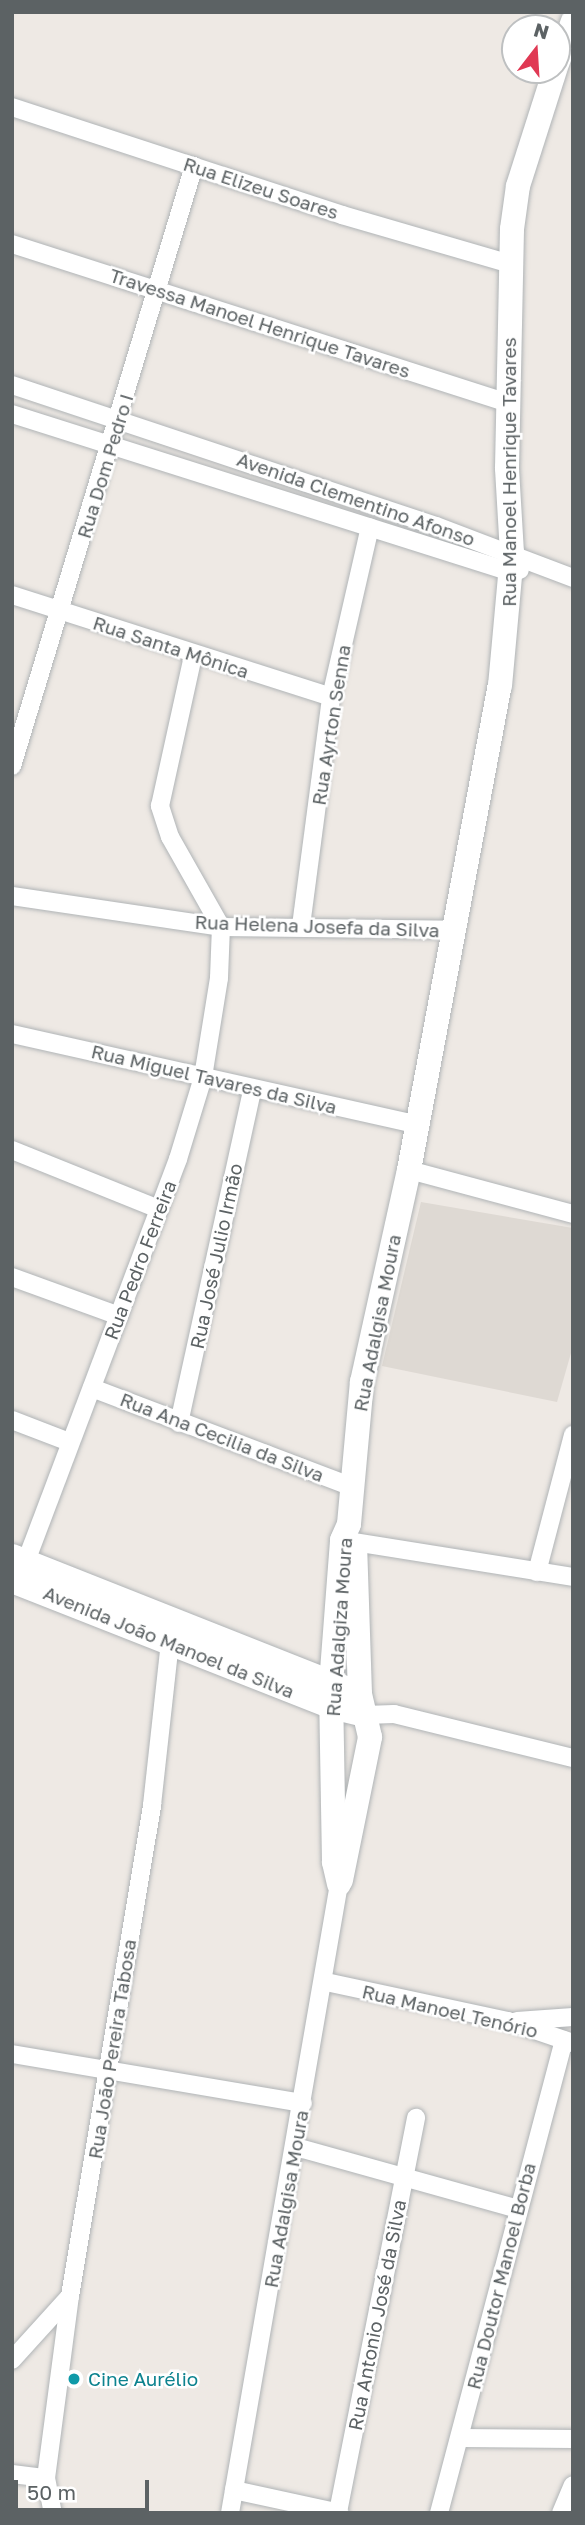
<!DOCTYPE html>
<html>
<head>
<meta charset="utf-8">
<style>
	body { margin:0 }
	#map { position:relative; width:585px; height:2525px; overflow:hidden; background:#eee9e4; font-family:"Golos Text",sans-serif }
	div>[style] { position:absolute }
	.education>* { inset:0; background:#ded9d3 }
	.roads { filter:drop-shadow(0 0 2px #b0b4b6) drop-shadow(0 0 2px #b0b4b6) }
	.street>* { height:18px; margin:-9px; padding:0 9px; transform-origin:9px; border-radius:9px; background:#fff }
	.secondary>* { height:24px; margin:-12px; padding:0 12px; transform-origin:12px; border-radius:12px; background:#fff }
	.dots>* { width:19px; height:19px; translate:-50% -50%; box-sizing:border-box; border:4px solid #fff; border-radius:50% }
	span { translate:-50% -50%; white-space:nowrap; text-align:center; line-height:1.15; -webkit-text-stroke:5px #fff; paint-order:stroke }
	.street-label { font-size:19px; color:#5c6264 }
	.culture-label { font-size:19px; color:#0d838f }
	.left { translate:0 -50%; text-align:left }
	.frame { position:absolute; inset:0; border:14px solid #5c6264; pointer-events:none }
	.north { position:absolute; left:501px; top:14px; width:70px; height:70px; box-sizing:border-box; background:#fff; border:2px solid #bec0c1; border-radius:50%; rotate:17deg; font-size:19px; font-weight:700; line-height:28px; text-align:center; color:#5c6264 }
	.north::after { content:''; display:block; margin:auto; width:24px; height:32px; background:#e03954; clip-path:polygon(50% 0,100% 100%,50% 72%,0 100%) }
	.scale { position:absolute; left:14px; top:2480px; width:135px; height:32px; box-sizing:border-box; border:4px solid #5c6264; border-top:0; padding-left:9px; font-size:21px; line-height:24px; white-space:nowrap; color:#5c6264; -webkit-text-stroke:5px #fff; paint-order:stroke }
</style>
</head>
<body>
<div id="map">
	<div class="education">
		<i style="clip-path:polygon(421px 1202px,573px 1228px,573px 1346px,557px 1402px,382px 1366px)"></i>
	</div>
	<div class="roads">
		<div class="street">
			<i style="left:12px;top:107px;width:347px;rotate:18.1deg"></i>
			<i style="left:342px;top:215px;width:176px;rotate:16.2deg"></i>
			<i style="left:12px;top:244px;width:521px;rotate:17.77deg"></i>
			<i style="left:12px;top:385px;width:447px;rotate:18.4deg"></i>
			<i style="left:436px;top:526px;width:147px;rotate:20.8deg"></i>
			<i style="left:12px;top:414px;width:523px;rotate:17.57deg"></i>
			<i style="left:511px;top:572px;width:9px;rotate:-13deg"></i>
			<i style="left:12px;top:595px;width:335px;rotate:17.7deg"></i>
			<i style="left:12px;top:766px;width:627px;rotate:-73.13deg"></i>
			<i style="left:12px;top:896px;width:211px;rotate:8.4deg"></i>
			<i style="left:221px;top:927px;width:234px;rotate:0.7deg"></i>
			<i style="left:301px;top:926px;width:231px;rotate:-82.5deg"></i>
			<i style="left:331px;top:697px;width:174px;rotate:-77.1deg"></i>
			<i style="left:12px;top:1034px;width:413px;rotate:12.6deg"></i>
			<i style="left:12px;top:1150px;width:158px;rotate:21.9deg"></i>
			<i style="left:409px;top:1170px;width:170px;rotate:15deg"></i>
			<i style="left:12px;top:1277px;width:114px;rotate:20deg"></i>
			<i style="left:92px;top:1388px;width:278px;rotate:20.8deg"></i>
			<i style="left:12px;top:1420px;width:61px;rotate:21.1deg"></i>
			<i style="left:179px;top:1423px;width:341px;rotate:-77.6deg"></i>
			<i style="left:342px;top:1540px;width:234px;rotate:9.1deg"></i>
			<i style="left:22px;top:1572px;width:441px;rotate:-69.3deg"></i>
			<i style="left:178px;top:1159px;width:86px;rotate:-73deg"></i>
			<i style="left:203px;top:1077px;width:100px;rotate:-80.8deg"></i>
			<i style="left:219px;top:978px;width:51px;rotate:-87.8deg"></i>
			<i style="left:221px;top:927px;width:103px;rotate:-119.5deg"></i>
			<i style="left:170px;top:837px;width:33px;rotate:-108deg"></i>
			<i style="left:160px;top:806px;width:154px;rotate:-77.6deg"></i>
			<i style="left:537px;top:1572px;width:142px;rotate:-75.3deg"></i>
			<i style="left:365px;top:1715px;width:29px;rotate:-2deg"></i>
			<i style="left:394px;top:1714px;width:184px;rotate:13.8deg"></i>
			<i style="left:326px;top:1982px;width:186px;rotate:12.1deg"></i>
			<i style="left:508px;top:2021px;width:69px;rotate:18.7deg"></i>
			<i style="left:517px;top:2021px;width:56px;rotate:-4.1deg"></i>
			<i style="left:12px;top:2054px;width:295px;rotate:9.6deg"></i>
			<i style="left:296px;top:2147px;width:230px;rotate:15.6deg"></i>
			<i style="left:12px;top:2360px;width:86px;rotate:-47.8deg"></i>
			<i style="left:461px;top:2438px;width:112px;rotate:0.5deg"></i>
			<i style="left:12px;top:2474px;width:34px;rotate:7deg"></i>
			<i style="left:46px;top:2478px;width:36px;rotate:79deg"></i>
			<i style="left:46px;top:2478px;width:184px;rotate:-82.5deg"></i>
			<i style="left:70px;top:2296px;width:498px;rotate:-80.5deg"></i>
			<i style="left:152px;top:1805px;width:172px;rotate:-83.7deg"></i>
			<i style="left:234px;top:2490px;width:108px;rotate:12.2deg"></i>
			<i style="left:338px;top:2512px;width:402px;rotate:-78.8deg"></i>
			<i style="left:230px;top:2513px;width:638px;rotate:-80.17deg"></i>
			<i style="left:439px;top:2513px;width:489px;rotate:-75.2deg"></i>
			<i style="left:561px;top:2513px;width:30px;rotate:-67deg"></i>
		</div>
		<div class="secondary">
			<i style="left:557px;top:64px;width:46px;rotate:-69.6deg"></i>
			<i style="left:12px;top:1556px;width:374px;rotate:21.6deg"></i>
			<i style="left:12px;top:1581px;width:344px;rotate:21.5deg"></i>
			<i style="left:332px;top:1707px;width:34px;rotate:14deg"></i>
			<i style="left:341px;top:1880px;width:146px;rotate:-78.5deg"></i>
			<i style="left:370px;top:1737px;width:44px;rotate:-103.1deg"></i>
			<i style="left:360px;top:1694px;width:147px;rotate:-91.9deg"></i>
			<i style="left:339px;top:1884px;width:23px;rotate:-103deg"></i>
			<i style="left:334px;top:1862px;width:178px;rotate:-91deg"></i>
			<i style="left:331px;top:1684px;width:144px;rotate:-85.6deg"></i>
			<i style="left:342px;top:1540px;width:17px;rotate:-66deg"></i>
			<i style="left:349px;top:1524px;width:143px;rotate:-84.8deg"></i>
			<i style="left:362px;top:1382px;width:217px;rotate:-77.5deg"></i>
			<i style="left:409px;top:1170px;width:492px;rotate:-79.4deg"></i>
			<i style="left:500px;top:686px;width:134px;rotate:-84.8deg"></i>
			<i style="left:512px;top:553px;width:85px;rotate:-93.4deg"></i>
			<i style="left:507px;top:468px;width:239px;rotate:-88.8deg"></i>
			<i style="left:512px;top:229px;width:43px;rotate:-82.1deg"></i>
			<i style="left:518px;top:186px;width:122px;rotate:-72.3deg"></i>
		</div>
	</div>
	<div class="dots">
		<i style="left:74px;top:2379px;background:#0f9aa8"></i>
	</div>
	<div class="street-label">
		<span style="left:261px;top:188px;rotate:18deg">Rua Elizeu Soares</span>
		<span style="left:260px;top:323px;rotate:18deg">Travessa Manoel Henrique Tavares</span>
		<span style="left:105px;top:466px;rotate:-73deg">Rua Dom Pedro I</span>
		<span style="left:509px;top:472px;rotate:-90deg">Rua Manoel Henrique Tavares</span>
		<span style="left:356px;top:499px;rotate:19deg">Avenida Clementino Afonso</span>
		<span style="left:171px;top:647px;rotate:18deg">Rua Santa Mônica</span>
		<span style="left:331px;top:725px;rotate:-81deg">Rua Ayrton Senna</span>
		<span style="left:317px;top:926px;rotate:2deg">Rua Helena Josefa da Silva</span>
		<span style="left:214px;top:1079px;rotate:13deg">Rua Miguel Tavares da Silva</span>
		<span style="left:216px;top:1256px;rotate:-78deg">Rua José Julio Irmão</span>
		<span style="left:140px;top:1260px;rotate:-69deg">Rua Pedro Ferreira</span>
		<span style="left:377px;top:1323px;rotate:-79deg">Rua Adalgisa Moura</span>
		<span style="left:222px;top:1437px;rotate:21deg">Rua Ana Cecilia da Silva</span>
		<span style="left:339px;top:1627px;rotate:-86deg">Rua Adalgiza Moura</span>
		<span style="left:169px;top:1642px;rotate:22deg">Avenida João Manoel da Silva</span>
		<span style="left:450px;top:2011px;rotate:13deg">Rua Manoel Tenório</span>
		<span style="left:112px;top:2049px;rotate:-81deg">Rua João Pereira Tabosa</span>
		<span style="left:286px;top:2199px;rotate:-80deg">Rua Adalgisa Moura</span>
		<span style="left:501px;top:2276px;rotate:-76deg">Rua Doutor Manoel Borba</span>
		<span style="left:377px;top:2315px;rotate:-79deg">Rua Antonio José da Silva</span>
	</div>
	<div class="culture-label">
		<span class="left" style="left:88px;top:2379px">Cine Aurélio</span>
	</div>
	<div class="frame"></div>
	<div class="north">N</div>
	<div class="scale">50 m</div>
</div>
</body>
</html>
